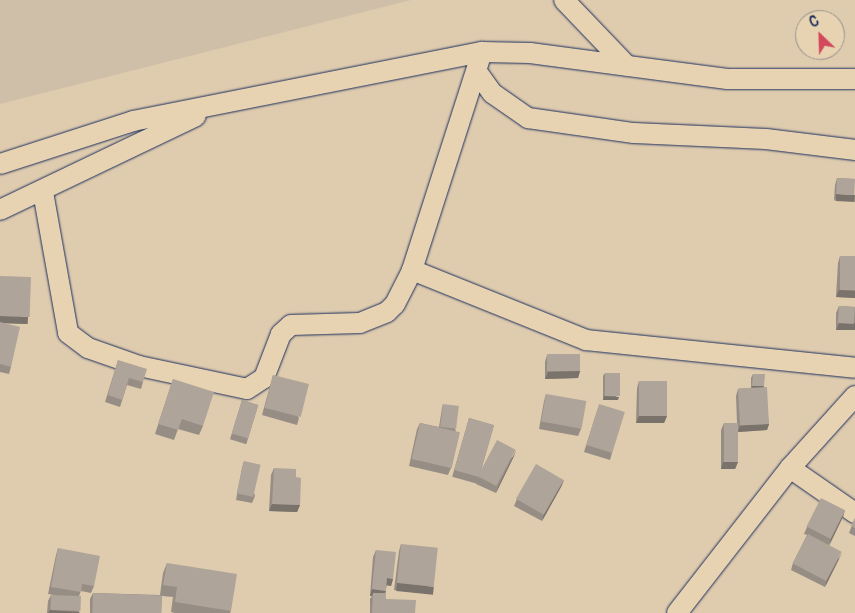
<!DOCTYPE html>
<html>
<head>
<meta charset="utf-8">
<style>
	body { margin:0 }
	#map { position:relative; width:855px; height:613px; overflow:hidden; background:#dfcbae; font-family:Pangolin,sans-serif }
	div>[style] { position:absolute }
	.built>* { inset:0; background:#d0bfa8 }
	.roads { filter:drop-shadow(0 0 1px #1b2f5e) drop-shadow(0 0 1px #1b2f5e) }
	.street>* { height:20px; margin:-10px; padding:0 10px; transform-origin:10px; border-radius:10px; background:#e7d2b1 }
	.wall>* { inset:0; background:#968d84; transform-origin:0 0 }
	.shaded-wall>* { inset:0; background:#7a736b; transform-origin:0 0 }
	.building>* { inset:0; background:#aea499; transform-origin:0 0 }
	span { translate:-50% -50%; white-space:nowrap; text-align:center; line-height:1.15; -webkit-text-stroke:5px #e7d2b1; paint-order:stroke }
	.north { position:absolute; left:795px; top:10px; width:50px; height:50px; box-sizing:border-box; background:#e7d2b1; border:1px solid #959190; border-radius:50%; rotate:336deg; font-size:14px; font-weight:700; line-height:20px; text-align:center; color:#1b2f5e }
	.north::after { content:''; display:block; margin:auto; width:18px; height:22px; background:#d1495b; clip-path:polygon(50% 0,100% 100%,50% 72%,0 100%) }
</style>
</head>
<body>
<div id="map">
	<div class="built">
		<i style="clip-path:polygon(0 0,411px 0,0 104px)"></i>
	</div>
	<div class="roads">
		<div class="street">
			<i style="left:564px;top:0;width:91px;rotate:46.3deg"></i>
			<i style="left:477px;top:72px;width:26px;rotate:54deg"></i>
			<i style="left:492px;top:93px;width:44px;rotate:34.8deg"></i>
			<i style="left:528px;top:118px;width:107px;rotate:8.1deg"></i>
			<i style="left:634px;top:133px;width:132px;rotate:2.6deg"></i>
			<i style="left:766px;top:139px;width:90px;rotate:7deg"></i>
			<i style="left:0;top:164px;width:140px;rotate:-17.9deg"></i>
			<i style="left:133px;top:121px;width:356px;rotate:-11.2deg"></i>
			<i style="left:482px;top:52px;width:48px;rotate:1.2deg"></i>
			<i style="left:530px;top:53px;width:199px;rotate:7.5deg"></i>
			<i style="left:727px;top:79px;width:128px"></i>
			<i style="left:43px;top:192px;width:143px;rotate:79.9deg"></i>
			<i style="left:68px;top:333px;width:25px;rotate:37deg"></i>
			<i style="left:88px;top:348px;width:54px;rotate:19.4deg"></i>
			<i style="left:139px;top:366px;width:110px;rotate:12deg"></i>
			<i style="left:247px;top:389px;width:20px;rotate:-33deg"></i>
			<i style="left:264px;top:378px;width:47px;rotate:-68.9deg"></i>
			<i style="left:281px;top:334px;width:13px;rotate:-42deg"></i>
			<i style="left:291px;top:325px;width:69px;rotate:-1.7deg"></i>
			<i style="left:360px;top:323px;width:29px;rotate:-22deg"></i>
			<i style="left:387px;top:312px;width:11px;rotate:-45deg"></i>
			<i style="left:395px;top:304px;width:38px;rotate:-63deg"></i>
			<i style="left:412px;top:270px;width:229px;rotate:-72.2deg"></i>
			<i style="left:0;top:210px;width:217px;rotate:-25.6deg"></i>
			<i style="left:412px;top:270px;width:188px;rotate:21.9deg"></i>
			<i style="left:586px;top:340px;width:270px;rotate:5.9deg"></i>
			<i style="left:790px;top:468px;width:79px;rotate:34.7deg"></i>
			<i style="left:677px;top:613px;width:184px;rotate:-52.1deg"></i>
			<i style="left:790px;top:468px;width:97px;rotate:-47.9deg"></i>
		</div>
	</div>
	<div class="wall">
		<i style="clip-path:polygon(837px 178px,855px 179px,834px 201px,835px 185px)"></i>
		<i style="clip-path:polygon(840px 256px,855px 256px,855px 298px,836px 297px,838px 263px)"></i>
		<i style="clip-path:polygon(0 276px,26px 324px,1px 323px,11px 367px,9px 374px,0 372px)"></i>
		<i style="clip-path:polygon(839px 306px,855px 307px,855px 330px,836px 330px,836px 313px)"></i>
		<i style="clip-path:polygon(547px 355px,580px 371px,578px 378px,545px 379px,545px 362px)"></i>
		<i style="clip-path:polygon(118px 360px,143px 382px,141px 389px,127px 385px,120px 407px,105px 402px)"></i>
		<i style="clip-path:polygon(605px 373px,618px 400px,603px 400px,603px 376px)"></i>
		<i style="clip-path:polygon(753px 374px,764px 387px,769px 424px,767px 430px,738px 432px,738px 462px,735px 469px,721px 469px,721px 430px,724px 423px,737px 423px,736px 396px,738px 389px,751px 388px,751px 378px)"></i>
		<i style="clip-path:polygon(273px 375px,299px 418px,297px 425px,262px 415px)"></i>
		<i style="clip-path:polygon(173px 379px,203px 426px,199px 435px,178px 429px,174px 440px,155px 434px)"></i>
		<i style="clip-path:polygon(639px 381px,667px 416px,664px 423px,636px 423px,637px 388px)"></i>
		<i style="clip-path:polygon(546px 394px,581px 429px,578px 436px,539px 429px,544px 401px)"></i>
		<i style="left:242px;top:400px;width:17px;height:41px;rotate:17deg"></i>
		<i style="clip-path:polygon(443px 404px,456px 431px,451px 468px,448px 475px,409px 466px,417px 429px,420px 423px,439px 427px,442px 408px)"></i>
		<i style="clip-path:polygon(597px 411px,612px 453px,610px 460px,584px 452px)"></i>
		<i style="left:469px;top:418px;width:26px;height:61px;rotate:16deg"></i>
		<i style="clip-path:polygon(514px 456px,496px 493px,476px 484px,479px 477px)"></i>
		<i style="clip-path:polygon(244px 461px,255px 496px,252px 503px,236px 500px,242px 468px)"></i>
		<i style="clip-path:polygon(274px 468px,296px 477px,300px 505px,297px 512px,269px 511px,271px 475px)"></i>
		<i style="clip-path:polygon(564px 480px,561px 487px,542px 521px,514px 506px,517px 499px)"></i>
		<i style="clip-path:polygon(845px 510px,829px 545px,839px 559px,825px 587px,791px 570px,793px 563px,807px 535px,804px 534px,807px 527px)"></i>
		<i style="clip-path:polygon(855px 518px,855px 536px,849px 533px)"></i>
		<i style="clip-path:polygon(401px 544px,431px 594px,394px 590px,399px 551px)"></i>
		<i style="clip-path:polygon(58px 548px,94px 586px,91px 593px,81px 591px,79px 596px,79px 613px,47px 613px,48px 601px,51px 595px,54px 595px,48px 594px,56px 555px)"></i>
		<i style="clip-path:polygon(376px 550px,393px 579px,391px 586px,387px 585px,385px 593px,386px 599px,415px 613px,370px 613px,370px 599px,372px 596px,370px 596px,373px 557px)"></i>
		<i style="clip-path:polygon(167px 563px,231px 611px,230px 613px,175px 613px,171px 612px,173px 597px,162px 596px,161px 613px,90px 613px,90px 599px,93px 593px,160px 595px,163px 573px)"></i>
	</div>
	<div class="shaded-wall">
		<i style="left:836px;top:194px;width:19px;height:7px;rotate:3deg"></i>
		<i style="clip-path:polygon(839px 290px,855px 291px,855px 298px,836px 297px)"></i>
		<i style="left:0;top:316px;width:28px;height:7px;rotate:2deg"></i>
		<i style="clip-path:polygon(839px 323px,855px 323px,855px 330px,836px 330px)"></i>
		<i style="clip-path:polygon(580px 371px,578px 378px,545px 379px,548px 372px)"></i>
		<i style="clip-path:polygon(752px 386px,764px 386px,763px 390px,751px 389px)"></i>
		<i style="clip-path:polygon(604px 396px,619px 397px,618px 400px,603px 400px)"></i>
		<i style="clip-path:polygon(639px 416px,667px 416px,664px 423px,636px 423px)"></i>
		<i style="clip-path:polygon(769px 424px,767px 430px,738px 432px,740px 425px)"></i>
		<i style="clip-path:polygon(516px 450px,514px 456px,496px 493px,498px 487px)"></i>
		<i style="clip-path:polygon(723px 462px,738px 462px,735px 469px,721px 469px)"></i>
		<i style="clip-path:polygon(564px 480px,561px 487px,542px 521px,544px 514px)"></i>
		<i style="clip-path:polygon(272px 504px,300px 505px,297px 512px,269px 511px)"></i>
		<i style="clip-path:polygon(845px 510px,843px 517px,829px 546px,831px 539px)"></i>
		<i style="clip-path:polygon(842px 552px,839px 559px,825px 587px,827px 580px)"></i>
		<i style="clip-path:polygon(387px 578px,393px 579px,391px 586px,385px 585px)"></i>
		<i style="left:397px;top:583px;width:37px;height:8px;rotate:6deg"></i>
		<i style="clip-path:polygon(372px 589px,386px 591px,384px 597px,373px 593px,372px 596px,370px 596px)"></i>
		<i style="clip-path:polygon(50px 610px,80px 612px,79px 613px,48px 613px)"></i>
	</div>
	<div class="building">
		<i style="left:837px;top:178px;width:18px;height:16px;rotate:3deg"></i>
		<i style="left:840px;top:256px;width:15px;height:34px"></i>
		<i style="left:0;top:276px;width:31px;height:40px;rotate:2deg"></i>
		<i style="left:839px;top:306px;width:16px;height:17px;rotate:4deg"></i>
		<i style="clip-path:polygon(0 322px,20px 327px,11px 367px,0 364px)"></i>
		<i style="left:580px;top:354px;width:17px;height:33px;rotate:90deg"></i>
		<i style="clip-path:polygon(118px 360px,147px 369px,143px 382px,129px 378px,122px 400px,108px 395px)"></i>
		<i style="left:605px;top:373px;width:15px;height:23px"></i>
		<i style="clip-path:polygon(753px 374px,765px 374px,764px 386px,752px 386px)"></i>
		<i style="left:273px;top:375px;width:37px;height:34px;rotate:14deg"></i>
		<i style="clip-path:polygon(173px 379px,214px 392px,203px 426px,182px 419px,178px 430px,158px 424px)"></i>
		<i style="left:639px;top:381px;width:28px;height:35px"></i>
		<i style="left:767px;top:387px;width:37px;height:29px;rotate:87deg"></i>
		<i style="left:546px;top:394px;width:41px;height:28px;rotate:10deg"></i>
		<i style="left:242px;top:400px;width:17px;height:35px;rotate:17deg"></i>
		<i style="left:443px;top:404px;width:16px;height:23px;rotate:7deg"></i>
		<i style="left:599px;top:404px;width:27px;height:43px;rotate:17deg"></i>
		<i style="left:469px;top:418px;width:26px;height:54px;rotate:16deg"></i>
		<i style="left:420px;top:423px;width:41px;height:37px;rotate:13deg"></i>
		<i style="left:724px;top:423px;width:14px;height:39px"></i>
		<i style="left:497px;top:440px;width:21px;height:41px;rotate:28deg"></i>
		<i style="left:244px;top:461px;width:17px;height:33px;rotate:13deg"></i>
		<i style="left:536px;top:464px;width:32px;height:40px;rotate:30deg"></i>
		<i style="clip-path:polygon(274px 468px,296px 469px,296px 477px,301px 478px,300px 505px,272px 504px)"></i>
		<i style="left:821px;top:498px;width:27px;height:32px;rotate:27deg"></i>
		<i style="clip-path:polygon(855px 518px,855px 528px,851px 526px)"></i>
		<i style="left:808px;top:534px;width:38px;height:33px;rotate:28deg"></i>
		<i style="left:401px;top:544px;width:37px;height:39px;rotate:6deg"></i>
		<i style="clip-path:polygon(58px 548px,100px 556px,94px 586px,82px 584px,81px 592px,51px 587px)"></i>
		<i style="clip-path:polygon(376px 550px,396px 552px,393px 579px,387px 578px,386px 591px,372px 589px)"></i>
		<i style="clip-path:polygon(167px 563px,237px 574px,231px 611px,175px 602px,177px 587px,163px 585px)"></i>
		<i style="left:93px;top:593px;width:69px;height:20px;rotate:2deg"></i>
		<i style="clip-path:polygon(373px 593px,386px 593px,386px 599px,416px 600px,415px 613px,372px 613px)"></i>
		<i style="left:51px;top:595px;width:30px;height:15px;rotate:2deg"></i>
	</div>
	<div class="north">С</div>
</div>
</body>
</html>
